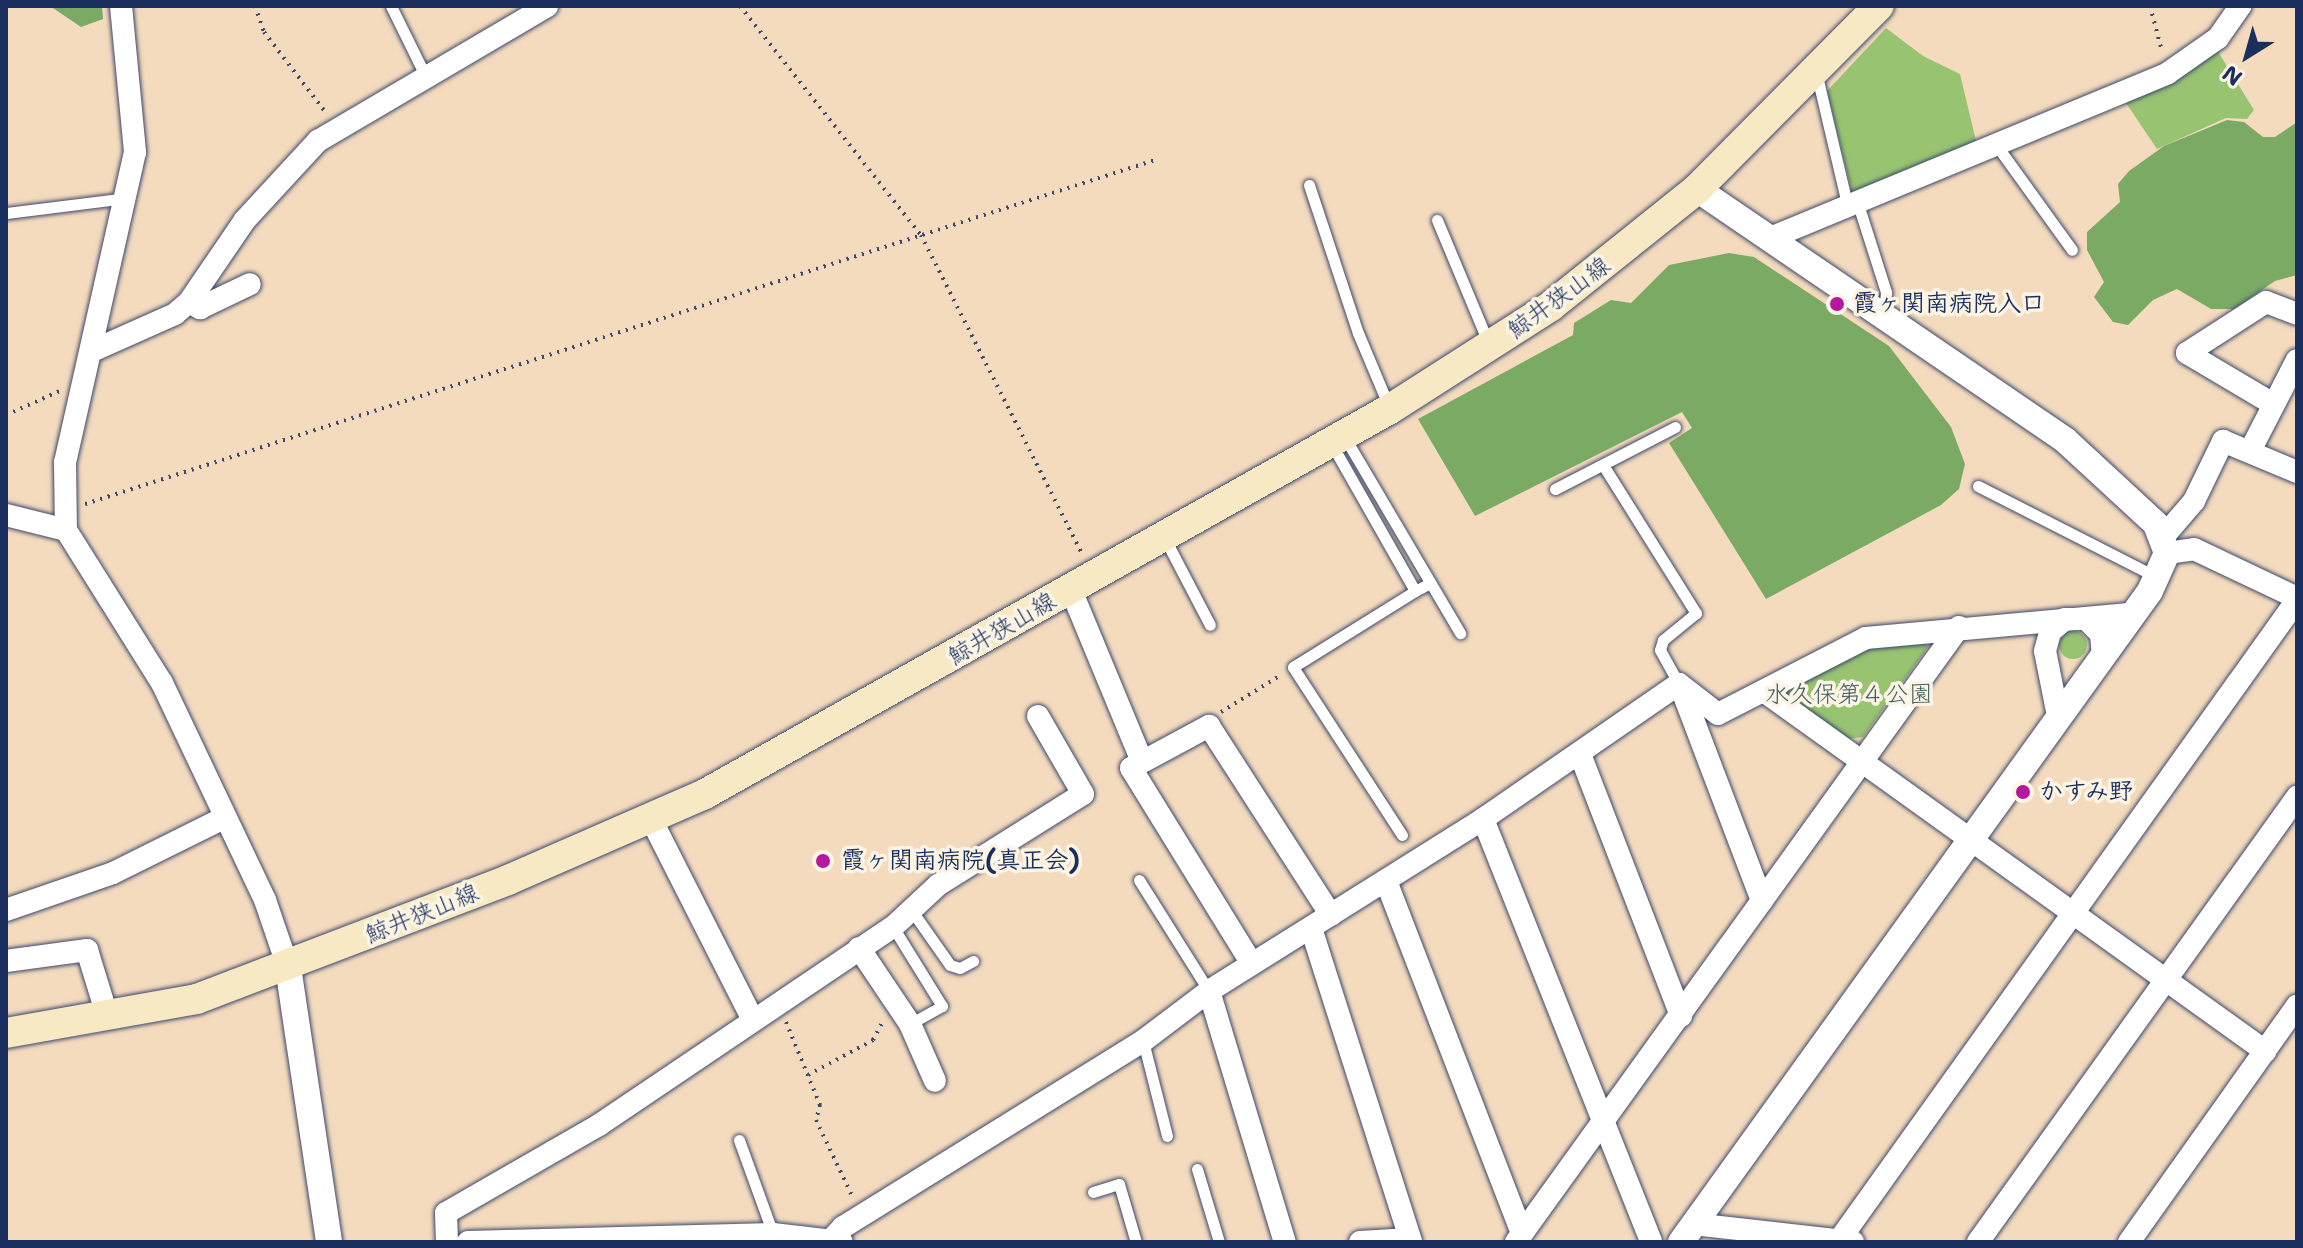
<!DOCTYPE html>
<html>
<head>
<meta charset="utf-8">
<style>
	body { margin:0 }
	#map { position:relative; width:2303px; height:1248px; overflow:hidden; background:#f5dbbe; font-family:"Shantell Sans","Klee One",sans-serif }
	div>[style] { position:absolute }
	.green>* { inset:0; background:#98c472 }
	.round { border-radius:50% }
	.forest>* { inset:0; background:#7aaa64 }
	.path>* { height:4px; margin-top:-2px; transform-origin:0; background:repeating-linear-gradient(90deg,#3c496c 0 2px,transparent 0 8px) }
	.roads { filter:drop-shadow(0 0 2px #3c496c) drop-shadow(0 0 2px #3c496c) }
	.service>* { height:11px; margin:-5.5px; padding:0 5.5px; transform-origin:5.5px; border-radius:5.5px; background:#fff }
	.minor>* { height:22px; margin:-11px; padding:0 11px; transform-origin:11px; border-radius:11px; background:#fff }
	.tertiary>* { height:26px; margin:-13px; padding:0 13px; transform-origin:13px; border-radius:13px; background:#fff }
	.secondary>* { height:30px; margin:-15px; padding:0 15px; transform-origin:15px; border-radius:15px; background:#f6e9c3 }
	.dots>* { width:22px; height:22px; translate:-50% -50%; box-sizing:border-box; border:4px solid #fcf5e5; border-radius:50% }
	span { translate:-50% -50%; white-space:nowrap; text-align:center; line-height:1.15; -webkit-text-stroke:7px #fcf5e5; paint-order:stroke }
	.street-label { font-size:24px; color:#1b2f5e }
	.poi-label { font-size:24px; color:#1b2f5e; font-weight:700 }
	.left { translate:0 -50%; text-align:left }
	.park-label { font-size:24px; color:#405c64 }
	.frame { position:absolute; inset:0; border:8px solid #1b2f5e; pointer-events:none }
	.north { position:absolute; left:2207px; top:16px; width:80px; height:80px; -webkit-text-stroke:6px #fcf5e5; paint-order:stroke; rotate:217deg; font-size:22px; font-weight:700; line-height:32px; text-align:center; color:#1b2f5e }
	.north::after { content:''; display:block; margin:auto; width:28px; height:36px; background:#1b2f5e; clip-path:polygon(50% 0,100% 100%,50% 72%,0 100%) }
</style>
</head>
<body>
<div id="map">
	<div class="green">
		<i style="clip-path:polygon(1886px 28px,1923px 56px,1960px 74px,1977px 145px,1852px 192px,1827px 91px)"></i>
		<i style="clip-path:polygon(2217px 50px,2254px 110px,2247px 119px,2226px 118px,2157px 149px,2122px 97px)"></i>
		<i class="round" style="left:2059px;top:631px;width:28px;height:28px"></i>
		<i style="clip-path:polygon(1923px 639px,1928px 647px,1863px 737px,1847px 739px,1785px 693px,1787px 685px,1864px 645px)"></i>
	</div>
	<div class="forest">
		<i style="clip-path:polygon(50px 6px,102px 6px,103px 19px,81px 27px)"></i>
		<i style="clip-path:polygon(2227px 120px,2244px 122px,2263px 137px,2275px 137px,2297px 122px,2297px 275px,2275px 281px,2234px 309px,2211px 309px,2177px 289px,2153px 300px,2128px 325px,2113px 322px,2094px 297px,2104px 282px,2087px 250px,2087px 232px,2120px 202px,2118px 184px,2129px 171px,2164px 146px)"></i>
		<i style="clip-path:polygon(1729px 253px,1754px 257px,1889px 346px,1951px 427px,1965px 464px,1959px 489px,1941px 505px,1766px 599px,1669px 443px,1692px 428px,1682px 412px,1475px 516px,1418px 419px,1573px 335px,1574px 323px,1611px 300px,1631px 303px,1669px 265px)"></i>
	</div>
	<div class="path">
		<i style="left:255px;top:6px;width:28px;rotate:71deg"></i>
		<i style="left:264px;top:32px;width:103px;rotate:52.5deg"></i>
		<i style="left:740px;top:6px;width:292px;rotate:51.7deg"></i>
		<i style="left:921px;top:235px;width:357px;rotate:63.2deg"></i>
		<i style="left:2150px;top:6px;width:47px;rotate:75.1deg"></i>
		<i style="left:6px;top:415px;width:61px;rotate:-24.1deg"></i>
		<i style="left:85px;top:504px;width:1124px;rotate:-17.82deg"></i>
		<i style="left:1221px;top:712px;width:70px;rotate:-31.7deg"></i>
		<i style="left:786px;top:1022px;width:90px;rotate:67.7deg"></i>
		<i style="left:820px;top:1105px;width:16px;rotate:105deg"></i>
		<i style="left:816px;top:1120px;width:86px;rotate:64.6deg"></i>
		<i style="left:808px;top:1075px;width:74px;rotate:-28.3deg"></i>
		<i style="left:873px;top:1040px;width:21px;rotate:-62deg"></i>
	</div>
	<div class="roads">
		<div class="service">
			<i style="left:391px;top:6px;width:77px;rotate:63.8deg"></i>
			<i style="left:1817px;top:76px;width:131px;rotate:76.8deg"></i>
			<i style="left:1997px;top:146px;width:128px;rotate:54.2deg"></i>
			<i style="left:1309px;top:185px;width:156px;rotate:71.7deg"></i>
			<i style="left:1358px;top:333px;width:82px;rotate:67.2deg"></i>
			<i style="left:1857px;top:201px;width:96px;rotate:72.3deg"></i>
			<i style="left:1886px;top:292px;width:23px;rotate:95deg"></i>
			<i style="left:6px;top:213px;width:121px;rotate:-7.1deg"></i>
			<i style="left:1437px;top:220px;width:132px;rotate:67.3deg"></i>
			<i style="left:1344px;top:436px;width:229px;rotate:59.5deg"></i>
			<i style="left:1331px;top:443px;width:170px;rotate:60.4deg"></i>
			<i style="left:1415px;top:591px;width:17px;rotate:-28deg"></i>
			<i style="left:1603px;top:465px;width:175px;rotate:57.9deg"></i>
			<i style="left:1696px;top:613px;width:43px;rotate:140.7deg"></i>
			<i style="left:1663px;top:640px;width:10px;rotate:107deg"></i>
			<i style="left:1660px;top:650px;width:39px;rotate:61deg"></i>
			<i style="left:1978px;top:486px;width:199px;rotate:27deg"></i>
			<i style="left:1555px;top:489px;width:135px;rotate:-27.3deg"></i>
			<i style="left:1164px;top:537px;width:99px;rotate:62.4deg"></i>
			<i style="left:1402px;top:835px;width:200px;rotate:-123deg"></i>
			<i style="left:1293px;top:667px;width:144px;rotate:-31.9deg"></i>
			<i style="left:1139px;top:880px;width:131px;rotate:57.8deg"></i>
			<i style="left:912px;top:911px;width:66px;rotate:54.9deg"></i>
			<i style="left:950px;top:965px;width:10px;rotate:17deg"></i>
			<i style="left:960px;top:968px;width:15px;rotate:-28deg"></i>
			<i style="left:893px;top:927px;width:93px;rotate:58.2deg"></i>
			<i style="left:942px;top:1006px;width:37px;rotate:151deg"></i>
			<i style="left:1143px;top:1041px;width:98px;rotate:75.8deg"></i>
			<i style="left:739px;top:1140px;width:100px;rotate:70.1deg"></i>
			<i style="left:1197px;top:1169px;width:76px;rotate:73.2deg"></i>
			<i style="left:1093px;top:1192px;width:27px;rotate:-17deg"></i>
			<i style="left:1119px;top:1184px;width:60px;rotate:73.7deg"></i>
		</div>
		<div class="minor">
			<i style="left:121px;top:6px;width:147px;rotate:84.5deg"></i>
			<i style="left:135px;top:152px;width:318px;rotate:102.7deg"></i>
			<i style="left:65px;top:462px;width:68px;rotate:89.2deg"></i>
			<i style="left:66px;top:530px;width:181px;rotate:57.9deg"></i>
			<i style="left:162px;top:683px;width:240px;rotate:64.6deg"></i>
			<i style="left:265px;top:900px;width:71px;rotate:71.1deg"></i>
			<i style="left:1768px;top:239px;width:433px;rotate:-22.5deg"></i>
			<i style="left:2168px;top:73px;width:61px;rotate:-35deg"></i>
			<i style="left:2218px;top:38px;width:39px;rotate:-55deg"></i>
			<i style="left:189px;top:302px;width:13px;rotate:29deg"></i>
			<i style="left:200px;top:308px;width:55px;rotate:-25.6deg"></i>
			<i style="left:92px;top:351px;width:91px;rotate:-24deg"></i>
			<i style="left:175px;top:314px;width:18px;rotate:-41deg"></i>
			<i style="left:189px;top:302px;width:99px;rotate:-55.7deg"></i>
			<i style="left:245px;top:220px;width:108px;rotate:-47.3deg"></i>
			<i style="left:318px;top:141px;width:266px;rotate:-30.5deg"></i>
			<i style="left:2273px;top:404px;width:100px;rotate:-149.3deg"></i>
			<i style="left:2187px;top:353px;width:94px;rotate:-32.8deg"></i>
			<i style="left:2266px;top:302px;width:33px;rotate:21deg"></i>
			<i style="left:2251px;top:449px;width:100px;rotate:-62.7deg"></i>
			<i style="left:6px;top:515px;width:62px;rotate:14deg"></i>
			<i style="left:2164px;top:536px;width:46px;rotate:-49.4deg"></i>
			<i style="left:2194px;top:501px;width:67px;rotate:-64.2deg"></i>
			<i style="left:2223px;top:441px;width:80px;rotate:22.7deg"></i>
			<i style="left:2167px;top:553px;width:27px;rotate:-8deg"></i>
			<i style="left:2194px;top:549px;width:114px;rotate:25.4deg"></i>
			<i style="left:1071px;top:590px;width:185px;rotate:67.5deg"></i>
			<i style="left:1679px;top:684px;width:49px;rotate:37.6deg"></i>
			<i style="left:1718px;top:714px;width:166px;rotate:-27.2deg"></i>
			<i style="left:1866px;top:638px;width:267px;rotate:-5.2deg"></i>
			<i style="left:1680px;top:685px;width:231px;rotate:69.2deg"></i>
			<i style="left:1765px;top:692px;width:616px;rotate:35.68deg"></i>
			<i style="left:2058px;top:716px;width:66px;rotate:-101.3deg"></i>
			<i style="left:2045px;top:651px;width:20px;rotate:-75deg"></i>
			<i style="left:2050px;top:632px;width:20px;rotate:-41deg"></i>
			<i style="left:2065px;top:619px;width:21px"></i>
			<i style="left:2086px;top:619px;width:21px;rotate:45deg"></i>
			<i style="left:2101px;top:634px;width:21px;rotate:85deg"></i>
			<i style="left:1580px;top:754px;width:281px;rotate:68.9deg"></i>
			<i style="left:1483px;top:819px;width:455px;rotate:68.3deg"></i>
			<i style="left:652px;top:821px;width:221px;rotate:63.1deg"></i>
			<i style="left:1386px;top:881px;width:378px;rotate:68.9deg"></i>
			<i style="left:6px;top:910px;width:113px;rotate:-19.1deg"></i>
			<i style="left:113px;top:873px;width:124px;rotate:-26.4deg"></i>
			<i style="left:1311px;top:928px;width:330px;rotate:72.3deg"></i>
			<i style="left:859px;top:948px;width:92px;rotate:56.1deg"></i>
			<i style="left:910px;top:1024px;width:62px;rotate:66.3deg"></i>
			<i style="left:6px;top:961px;width:82px;rotate:-7.7deg"></i>
			<i style="left:87px;top:950px;width:68px;rotate:72.9deg"></i>
			<i style="left:1252px;top:964px;width:230px;rotate:-121.7deg"></i>
			<i style="left:1131px;top:768px;width:89px;rotate:-28.3deg"></i>
			<i style="left:1209px;top:726px;width:225px;rotate:57.2deg"></i>
			<i style="left:1209px;top:991px;width:262px;rotate:73.2deg"></i>
			<i style="left:1693px;top:1224px;width:161px;rotate:6.4deg"></i>
			<i style="left:447px;top:1242px;width:29px;rotate:-92deg"></i>
			<i style="left:446px;top:1213px;width:177px;rotate:-29.9deg"></i>
			<i style="left:599px;top:1125px;width:354px;rotate:-34deg"></i>
			<i style="left:893px;top:927px;width:62px;rotate:-43deg"></i>
			<i style="left:938px;top:885px;width:171px;rotate:-32.1deg"></i>
			<i style="left:1083px;top:794px;width:90px;rotate:-120deg"></i>
			<i style="left:468px;top:1242px;width:305px;rotate:-1.5deg"></i>
			<i style="left:773px;top:1234px;width:69px;rotate:6.6deg"></i>
			<i style="left:829px;top:1242px;width:21px;rotate:-47deg"></i>
			<i style="left:843px;top:1227px;width:353px;rotate:-31.8deg"></i>
			<i style="left:1143px;top:1041px;width:83px;rotate:-37.1deg"></i>
			<i style="left:1209px;top:991px;width:324px;rotate:-32.1deg"></i>
			<i style="left:1483px;top:819px;width:238px;rotate:-34.6deg"></i>
			<i style="left:1360px;top:1242px;width:50px;rotate:-3.4deg"></i>
			<i style="left:1516px;top:1242px;width:758px;rotate:-54.23deg"></i>
			<i style="left:1838px;top:1242px;width:789px;rotate:-54.44deg"></i>
			<i style="left:1978px;top:1242px;width:548px;rotate:-54.37deg"></i>
			<i style="left:2129px;top:1242px;width:290px;rotate:-54.6deg"></i>
		</div>
		<div class="tertiary">
			<i style="left:288px;top:967px;width:278px;rotate:81.5deg"></i>
			<i style="left:1681px;top:1242px;width:802px;rotate:-54.23deg"></i>
			<i style="left:2150px;top:591px;width:42px;rotate:-65.9deg"></i>
			<i style="left:2167px;top:553px;width:31px;rotate:-111deg"></i>
			<i style="left:2156px;top:524px;width:124px;rotate:-137.3deg"></i>
			<i style="left:2065px;top:440px;width:445px;rotate:-145.7deg"></i>
		</div>
		<div class="secondary">
			<i style="left:6px;top:1033px;width:194px;rotate:-10.1deg"></i>
			<i style="left:197px;top:999px;width:333px;rotate:-20.9deg"></i>
			<i style="left:508px;top:880px;width:215px;rotate:-23.6deg"></i>
			<i style="left:705px;top:794px;width:786px;rotate:-29.34deg"></i>
			<i style="left:1390px;top:409px;width:191px;rotate:-32.6deg"></i>
			<i style="left:1551px;top:306px;width:187px;rotate:-38.7deg"></i>
			<i style="left:1697px;top:189px;width:258px;rotate:-45.2deg"></i>
		</div>
	</div>
	<div class="dots">
		<i style="left:1837px;top:304px;background:#b5179e"></i>
		<i style="left:2023px;top:792px;background:#b5179e"></i>
		<i style="left:823px;top:861px;background:#b5179e"></i>
	</div>
	<div class="street-label">
		<span style="left:1559px;top:298px;rotate:-36deg">鯨井狭山線</span>
		<span style="left:1002px;top:629px;rotate:-30deg">鯨井狭山線</span>
		<span style="left:422px;top:914px;rotate:-22deg">鯨井狭山線</span>
	</div>
	<div class="poi-label">
		<span class="left" style="left:1853px;top:304px">霞ヶ関南病院入口</span>
		<span class="left" style="left:2039px;top:792px">かすみ野</span>
		<span class="left" style="left:841px;top:861px">霞ヶ関南病院(真正会)</span>
	</div>
	<div class="park-label">
		<span style="left:1849px;top:695px">水久保第４公園</span>
	</div>
	<div class="frame"></div>
	<div class="north">N</div>
</div>
</body>
</html>
